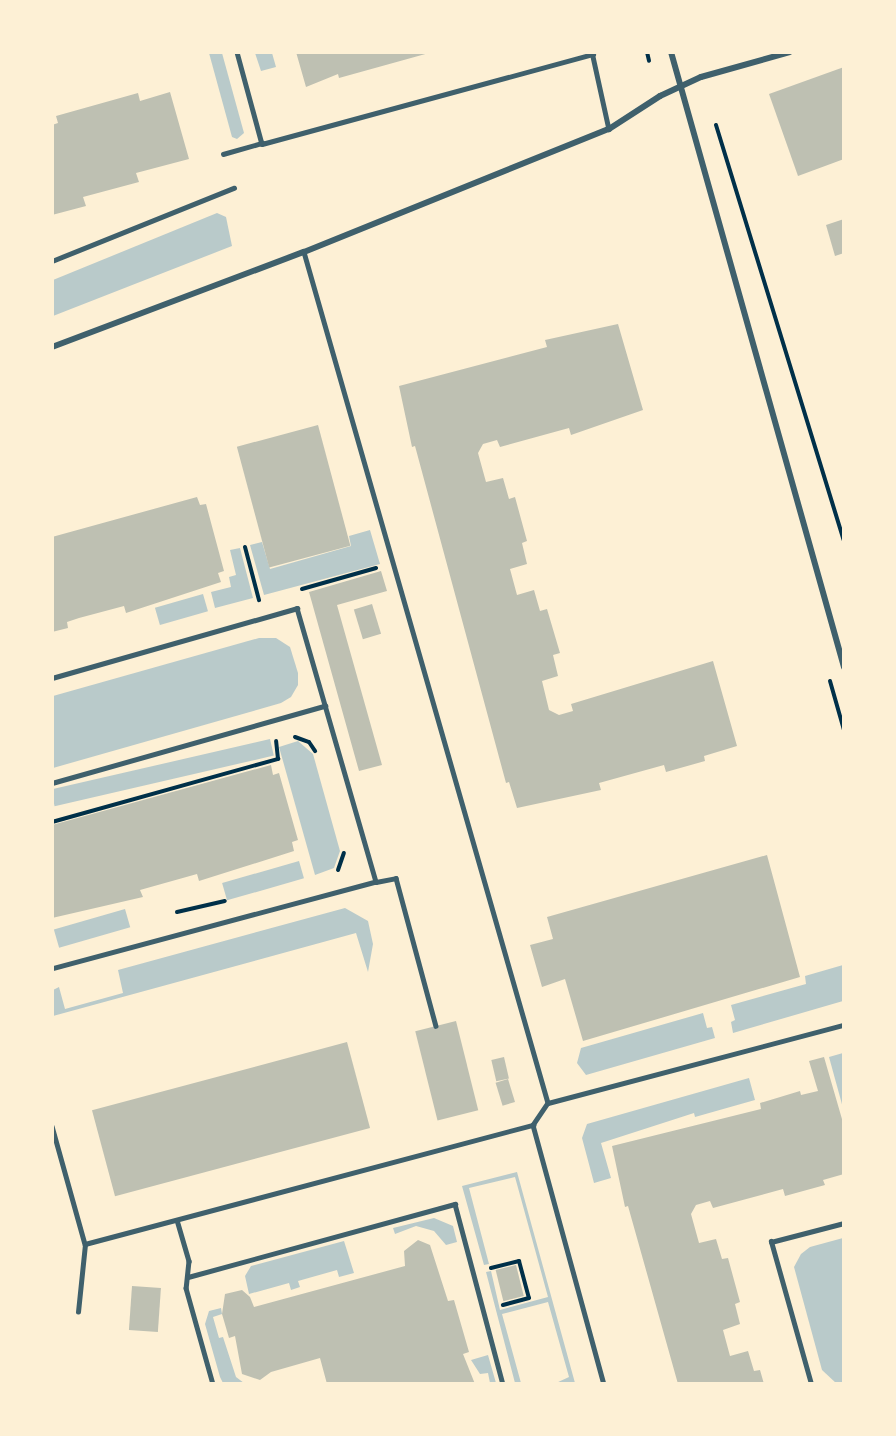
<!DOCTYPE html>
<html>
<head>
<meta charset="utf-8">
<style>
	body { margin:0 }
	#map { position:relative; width:896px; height:1436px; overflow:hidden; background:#fdf0d5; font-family:"Nunito Sans",sans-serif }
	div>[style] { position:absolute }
	.green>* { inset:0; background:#b9caca; transform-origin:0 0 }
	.building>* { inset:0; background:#bec0b2; transform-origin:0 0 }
	.path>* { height:4px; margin:-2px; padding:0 2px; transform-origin:2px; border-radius:2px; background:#003049 }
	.service>* { height:4.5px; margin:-2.25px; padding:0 2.25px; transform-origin:2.25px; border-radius:2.25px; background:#3f606c }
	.minor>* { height:6px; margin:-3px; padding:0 3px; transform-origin:3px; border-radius:3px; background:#3f606c }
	span { translate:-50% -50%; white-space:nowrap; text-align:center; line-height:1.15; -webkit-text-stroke:6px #fdf0d5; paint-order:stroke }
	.frame { position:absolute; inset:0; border:54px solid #fdf0d5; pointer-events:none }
</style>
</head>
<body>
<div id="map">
	<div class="green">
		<i style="clip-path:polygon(209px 53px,222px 53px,244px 133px,237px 139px,232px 137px)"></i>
		<i style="clip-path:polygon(255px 53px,272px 53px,276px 67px,261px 71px)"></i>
		<i style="clip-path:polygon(217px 213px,226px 217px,232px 246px,53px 316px,53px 280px)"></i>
		<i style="clip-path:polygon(370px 530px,380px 564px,264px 595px,250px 545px,262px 542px,270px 569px,351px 546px,349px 536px)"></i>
		<i style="clip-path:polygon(240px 548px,253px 598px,215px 608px,211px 592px,231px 587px,229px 577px,236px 575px,230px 550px)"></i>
		<i style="left:203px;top:594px;width:18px;height:50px;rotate:74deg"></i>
		<i style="clip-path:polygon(259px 638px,276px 638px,290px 647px,298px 673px,298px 685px,291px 697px,281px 703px,53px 768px,53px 696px)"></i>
		<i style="left:270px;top:739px;width:17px;height:225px;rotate:77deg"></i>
		<i style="clip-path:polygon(298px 741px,313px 754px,340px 851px,334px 868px,315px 875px,279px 747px)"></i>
		<i style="left:299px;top:861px;width:18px;height:80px;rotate:74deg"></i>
		<i style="clip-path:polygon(345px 908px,368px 921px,373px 944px,368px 972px,356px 933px,53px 1016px,53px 990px,59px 987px,65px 1009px,123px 993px,118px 970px)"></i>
		<i style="left:125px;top:909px;width:19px;height:74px;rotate:74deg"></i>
		<i style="clip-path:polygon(843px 965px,843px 1001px,733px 1033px,731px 1022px,735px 1020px,731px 1005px,806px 984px,805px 976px)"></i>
		<i style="clip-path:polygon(703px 1013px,707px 1028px,712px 1027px,715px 1038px,586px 1075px,577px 1063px,581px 1048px)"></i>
		<i style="clip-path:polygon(843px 1053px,844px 1053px,843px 1108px,829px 1057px)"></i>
		<i style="clip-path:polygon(749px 1078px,755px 1100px,695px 1117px,694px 1113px,601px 1143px,611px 1178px,594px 1183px,582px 1138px,587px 1124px)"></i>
		<i style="clip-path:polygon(517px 1172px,575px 1383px,556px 1383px,569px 1377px,548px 1302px,502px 1314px,521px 1383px,515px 1383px,486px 1272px,491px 1271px,500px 1310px,548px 1297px,515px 1177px,469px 1188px,489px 1264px,484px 1265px,462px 1186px)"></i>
		<i style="clip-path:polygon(434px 1218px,453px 1226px,457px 1242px,446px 1245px,434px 1231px,416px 1226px,395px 1234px,393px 1228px)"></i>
		<i style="clip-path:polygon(843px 1238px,844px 1383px,837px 1384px,822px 1370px,794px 1267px,801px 1254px,810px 1247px)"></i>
		<i style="clip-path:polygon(344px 1241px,354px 1273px,339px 1277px,337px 1270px,298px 1281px,300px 1287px,291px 1290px,289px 1283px,249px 1294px,245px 1276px,251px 1266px)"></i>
		<i style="clip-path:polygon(221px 1308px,222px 1314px,213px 1317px,219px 1338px,223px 1337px,236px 1377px,244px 1383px,223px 1383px,220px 1377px,205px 1324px,209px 1311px)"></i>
		<i style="clip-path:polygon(488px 1355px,496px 1383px,490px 1383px,488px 1373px,480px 1374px,471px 1360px)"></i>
	</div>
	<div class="building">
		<i style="clip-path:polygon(296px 52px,429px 52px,429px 53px,339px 78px,338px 74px,306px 87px)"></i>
		<i style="clip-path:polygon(844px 67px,844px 159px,798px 176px,769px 94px)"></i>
		<i style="clip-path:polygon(170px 92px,189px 159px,136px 173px,139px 182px,83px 197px,86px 206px,52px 215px,52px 125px,58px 123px,56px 116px,138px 93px,140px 101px)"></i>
		<i style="clip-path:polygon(844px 219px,844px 253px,835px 256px,826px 225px)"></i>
		<i style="clip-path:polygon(618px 324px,643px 410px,571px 435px,569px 428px,500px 447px,497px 440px,483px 444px,478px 453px,486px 482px,503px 478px,509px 499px,515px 497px,527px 541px,522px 543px,527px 564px,510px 569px,517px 595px,534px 590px,540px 611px,547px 609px,560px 653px,553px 655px,558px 676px,542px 681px,549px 710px,559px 715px,573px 711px,571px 704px,713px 661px,737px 746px,704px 756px,705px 761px,666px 772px,664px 765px,599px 783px,601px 790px,517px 808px,509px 782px,506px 783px,415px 446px,412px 447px,399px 386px,547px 347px,545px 340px)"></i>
		<i style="left:318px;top:425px;width:125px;height:84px;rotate:75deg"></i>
		<i style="clip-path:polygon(197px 497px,200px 505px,206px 504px,224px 571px,218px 573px,221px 582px,126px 613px,124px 606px,79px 618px,67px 622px,68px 628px,52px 632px,52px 537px)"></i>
		<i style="clip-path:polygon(381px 571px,387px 591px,337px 605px,382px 765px,359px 771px,309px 592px)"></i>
		<i style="left:372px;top:604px;width:31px;height:19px;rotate:73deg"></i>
		<i style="clip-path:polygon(271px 765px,273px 775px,279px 773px,298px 840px,292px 842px,294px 851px,199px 881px,197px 874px,140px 890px,143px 897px,52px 918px,52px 825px)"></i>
		<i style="clip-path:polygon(767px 855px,800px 977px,583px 1041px,565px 979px,542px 987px,530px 945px,553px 939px,547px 917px)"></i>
		<i style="left:456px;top:1021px;width:92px;height:42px;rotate:76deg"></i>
		<i style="left:347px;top:1042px;width:89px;height:264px;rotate:75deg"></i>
		<i style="left:504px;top:1057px;width:22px;height:13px;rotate:77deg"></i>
		<i style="clip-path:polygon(824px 1057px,844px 1126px,844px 1174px,823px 1180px,825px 1185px,785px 1196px,783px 1189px,713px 1208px,710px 1201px,696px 1205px,691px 1214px,699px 1243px,716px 1239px,722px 1259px,728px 1258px,740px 1302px,735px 1304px,740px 1324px,723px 1330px,730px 1356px,748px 1351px,754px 1371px,760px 1370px,764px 1384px,678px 1384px,628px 1206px,625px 1207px,612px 1146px,761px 1109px,760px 1103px,800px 1091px,801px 1095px,818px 1091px,809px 1061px)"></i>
		<i style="left:508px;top:1079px;width:24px;height:13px;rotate:73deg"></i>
		<i style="clip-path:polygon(418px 1240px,430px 1245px,448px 1301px,454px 1300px,469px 1352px,463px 1354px,475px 1384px,327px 1384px,320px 1358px,271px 1372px,260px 1380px,242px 1374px,235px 1336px,229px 1338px,222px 1314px,225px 1294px,242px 1290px,250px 1297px,254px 1307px,405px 1266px,404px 1251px)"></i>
		<i style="left:516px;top:1265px;width:32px;height:21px;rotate:76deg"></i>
		<i style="left:132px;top:1286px;width:29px;height:44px;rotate:4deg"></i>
	</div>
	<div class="path">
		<i style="left:647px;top:52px;width:9px;rotate:77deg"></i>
		<i style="left:716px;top:125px;width:434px;rotate:72.9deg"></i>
		<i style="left:245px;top:547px;width:55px;rotate:75.2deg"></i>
		<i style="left:302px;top:589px;width:77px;rotate:-15.8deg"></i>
		<i style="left:830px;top:681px;width:51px;rotate:74.1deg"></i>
		<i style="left:295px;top:737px;width:15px;rotate:20deg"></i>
		<i style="left:309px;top:742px;width:11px;rotate:56deg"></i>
		<i style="left:52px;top:822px;width:235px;rotate:-15.6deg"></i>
		<i style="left:278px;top:759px;width:18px;rotate:-96deg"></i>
		<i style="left:338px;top:870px;width:18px;rotate:-71deg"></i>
		<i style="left:177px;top:912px;width:49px;rotate:-12.9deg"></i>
		<i style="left:491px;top:1268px;width:29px;rotate:-14deg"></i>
		<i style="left:519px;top:1261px;width:38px;rotate:75deg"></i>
		<i style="left:529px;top:1298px;width:27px;rotate:165deg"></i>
	</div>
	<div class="service">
		<i style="left:237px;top:52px;width:95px;rotate:74.8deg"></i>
		<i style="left:262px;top:144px;width:343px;rotate:-15.2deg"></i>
		<i style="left:592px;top:52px;width:79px;rotate:77.6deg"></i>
		<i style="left:223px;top:154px;width:41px;rotate:-15.8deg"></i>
		<i style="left:304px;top:252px;width:885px;rotate:74deg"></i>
		<i style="left:548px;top:1103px;width:27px;rotate:124deg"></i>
		<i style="left:533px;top:1125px;width:269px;rotate:74.7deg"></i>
		<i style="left:52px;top:261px;width:196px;rotate:-21.9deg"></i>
		<i style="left:52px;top:678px;width:255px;rotate:-15.9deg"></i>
		<i style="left:297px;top:608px;width:285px;rotate:73.9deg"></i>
		<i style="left:376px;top:882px;width:335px;rotate:165deg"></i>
		<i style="left:52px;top:783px;width:284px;rotate:-15.8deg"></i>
		<i style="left:376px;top:882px;width:20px;rotate:-11deg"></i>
		<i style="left:396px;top:878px;width:153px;rotate:74.9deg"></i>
		<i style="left:548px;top:1103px;width:306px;rotate:-14.8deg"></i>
		<i style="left:52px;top:1126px;width:123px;rotate:74.4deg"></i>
		<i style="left:85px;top:1244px;width:464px;rotate:-14.9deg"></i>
		<i style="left:177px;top:1220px;width:43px;rotate:73.7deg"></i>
		<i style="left:189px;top:1261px;width:27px;rotate:96deg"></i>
		<i style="left:186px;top:1288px;width:100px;rotate:74.3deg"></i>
		<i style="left:188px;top:1277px;width:277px;rotate:-15.3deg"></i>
		<i style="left:455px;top:1204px;width:186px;rotate:75.1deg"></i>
		<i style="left:78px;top:1312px;width:68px;rotate:-84.1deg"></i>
		<i style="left:811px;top:1384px;width:148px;rotate:-105.7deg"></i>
		<i style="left:771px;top:1242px;width:75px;rotate:-14.6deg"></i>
	</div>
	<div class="minor">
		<i style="left:671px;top:52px;width:639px;rotate:74.29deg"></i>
		<i style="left:52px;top:347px;width:269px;rotate:-20.7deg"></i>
		<i style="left:304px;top:252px;width:329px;rotate:-22deg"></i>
		<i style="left:609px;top:129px;width:61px;rotate:-32.9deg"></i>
		<i style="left:660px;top:96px;width:45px;rotate:-24.9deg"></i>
		<i style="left:701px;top:77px;width:92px;rotate:-15.7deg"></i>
	</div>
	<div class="frame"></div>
</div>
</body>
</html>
